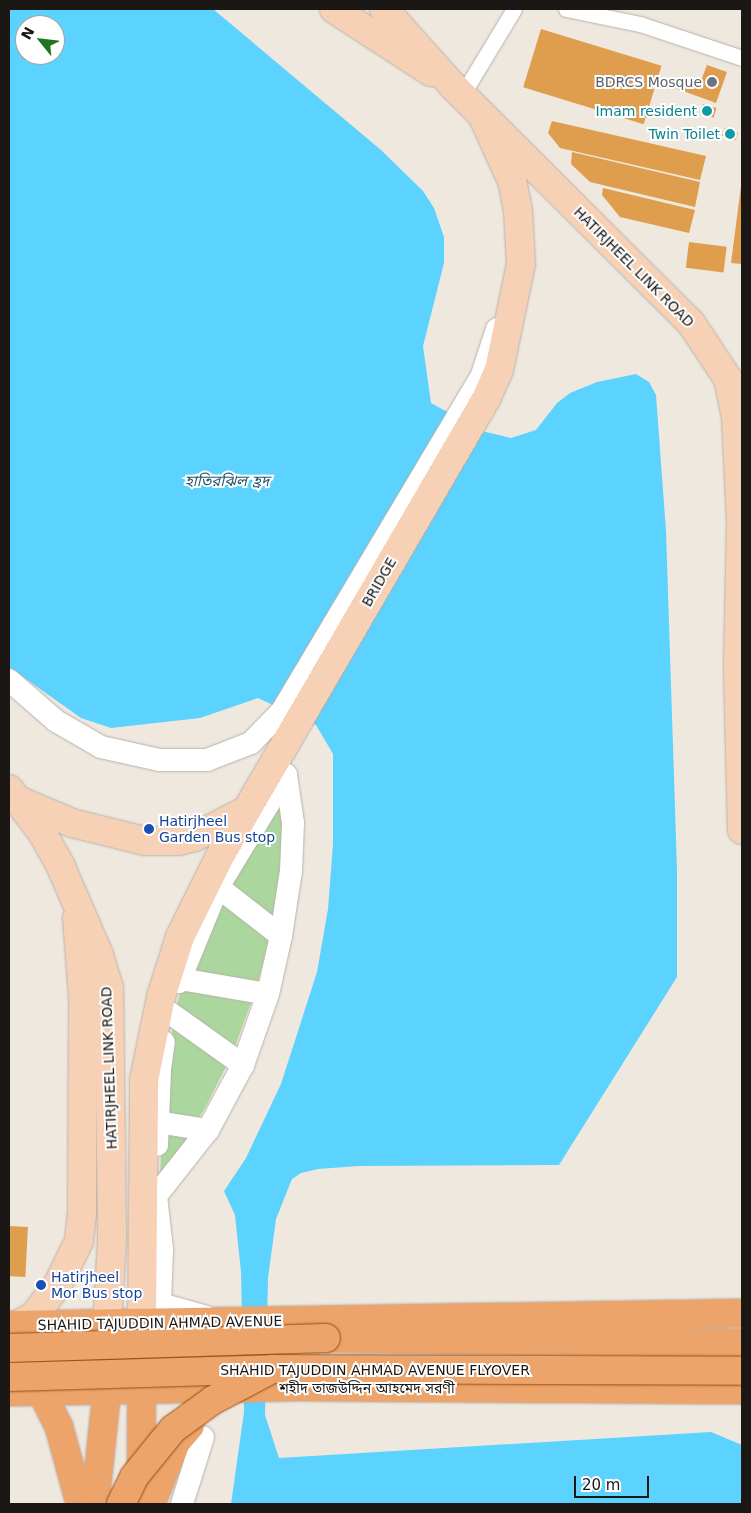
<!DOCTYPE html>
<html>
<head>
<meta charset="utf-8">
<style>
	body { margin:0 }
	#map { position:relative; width:751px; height:1513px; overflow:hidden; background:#efe8df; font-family:"DejaVu Sans","Noto Sans Bengali",sans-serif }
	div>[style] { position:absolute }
	.green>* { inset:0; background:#abd79e }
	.water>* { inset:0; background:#5cd2ff }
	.building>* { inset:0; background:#de9e4e; transform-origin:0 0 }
	.roads { filter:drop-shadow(0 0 1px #b9b1a9) drop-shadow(0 0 1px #b9b1a9) }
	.service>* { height:15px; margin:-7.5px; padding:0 7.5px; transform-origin:7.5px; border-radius:7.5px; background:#fff }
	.pedestrian>* { height:22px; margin:-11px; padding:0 11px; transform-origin:11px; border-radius:11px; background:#fff }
	.secondary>* { height:28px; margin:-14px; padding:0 14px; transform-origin:14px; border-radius:14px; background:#f6d1b5 }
	.primary>* { height:28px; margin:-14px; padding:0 14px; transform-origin:14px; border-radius:14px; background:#eca46b }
	.bridges { filter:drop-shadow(0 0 1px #9b4b0c) drop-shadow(0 0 1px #9b4b0c) }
	.primary-bridge>* { height:28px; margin:-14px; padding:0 14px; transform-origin:14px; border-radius:14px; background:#eca46b }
	.dots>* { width:14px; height:14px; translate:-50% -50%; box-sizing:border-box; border:2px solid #fff; border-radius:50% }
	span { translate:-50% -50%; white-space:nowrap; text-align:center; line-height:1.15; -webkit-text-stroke:4px #fff; paint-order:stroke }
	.worship-label { font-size:14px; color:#5b616d }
	.right { translate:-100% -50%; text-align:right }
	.culture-label { font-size:14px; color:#0d838f }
	.street-label { font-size:14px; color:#1a1714 }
	.transit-label { font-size:14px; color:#164399 }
	.left { translate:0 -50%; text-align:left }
	.water-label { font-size:15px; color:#27576b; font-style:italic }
	.frame { position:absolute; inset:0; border:10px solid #1a1714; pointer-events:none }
	.north { position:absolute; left:15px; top:15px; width:50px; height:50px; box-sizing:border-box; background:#fff; border:1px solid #a3a2a1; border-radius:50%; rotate:299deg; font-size:14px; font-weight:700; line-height:20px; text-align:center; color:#1a1714 }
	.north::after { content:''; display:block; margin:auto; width:18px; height:22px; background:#21751f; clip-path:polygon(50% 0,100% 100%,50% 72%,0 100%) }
	.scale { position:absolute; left:574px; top:1476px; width:75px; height:22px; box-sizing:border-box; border:2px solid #1a1714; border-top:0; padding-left:6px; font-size:15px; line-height:18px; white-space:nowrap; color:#1a1714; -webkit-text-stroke:4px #fff; paint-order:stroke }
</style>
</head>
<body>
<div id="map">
	<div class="green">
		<i style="clip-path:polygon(279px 791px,283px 836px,282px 870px,271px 935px,256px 989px,232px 1055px,205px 1108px,160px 1182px,162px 1109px,175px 1011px,186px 972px)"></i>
	</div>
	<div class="water">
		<i style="clip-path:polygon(evenodd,9px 9px,213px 9px,381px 150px,423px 191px,434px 208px,444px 237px,444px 263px,423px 346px,431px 403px,482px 431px,511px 438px,536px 430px,557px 403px,570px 393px,597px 382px,636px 374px,649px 382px,656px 395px,666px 531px,677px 869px,677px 977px,559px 1165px,359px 1166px,318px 1169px,301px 1173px,292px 1179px,276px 1219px,268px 1278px,265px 1415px,279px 1458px,711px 1432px,742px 1445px,742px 1504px,231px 1504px,244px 1412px,241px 1272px,235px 1215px,224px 1191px,246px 1158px,281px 1084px,317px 972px,328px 909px,333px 844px,333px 754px,316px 725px,258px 698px,200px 718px,111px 728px,81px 718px,9px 667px,9px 9px,25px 25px,55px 25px,55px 55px,25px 55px,25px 25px)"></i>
	</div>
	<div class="building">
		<i style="left:541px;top:29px;width:126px;height:61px;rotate:17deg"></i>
		<i style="clip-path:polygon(707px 65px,727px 72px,716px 103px,675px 88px,679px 78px,699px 86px)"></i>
		<i style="left:703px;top:104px;width:14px;height:10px;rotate:17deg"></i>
		<i style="clip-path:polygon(552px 121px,706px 156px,700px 180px,560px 148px,548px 133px)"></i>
		<i style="left:725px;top:128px;width:14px;height:8px;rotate:21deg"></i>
		<i style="clip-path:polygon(572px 152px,700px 182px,695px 207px,590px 182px,571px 164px)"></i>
		<i style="clip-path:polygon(741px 186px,742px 186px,742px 264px,731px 263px)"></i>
		<i style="clip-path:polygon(603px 188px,695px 210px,689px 233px,620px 217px,602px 195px)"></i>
		<i style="left:689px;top:242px;width:38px;height:26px;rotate:7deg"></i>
		<i style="left:9px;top:1226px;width:19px;height:50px;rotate:3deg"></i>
	</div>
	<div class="roads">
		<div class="service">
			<i style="left:566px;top:9px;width:76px;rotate:11.5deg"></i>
			<i style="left:640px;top:24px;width:108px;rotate:18.4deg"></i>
			<i style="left:462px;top:95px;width:100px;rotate:-58.8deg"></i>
		</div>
		<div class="pedestrian">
			<i style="left:9px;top:680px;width:62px;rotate:41.1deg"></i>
			<i style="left:56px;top:721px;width:52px;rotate:30deg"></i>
			<i style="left:101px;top:747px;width:60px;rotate:12.4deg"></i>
			<i style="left:160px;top:760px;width:47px"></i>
			<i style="left:207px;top:760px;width:47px;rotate:-21.1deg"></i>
			<i style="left:251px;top:743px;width:45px;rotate:-45.9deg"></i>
			<i style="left:282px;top:711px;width:391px;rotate:-59.2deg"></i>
			<i style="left:482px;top:375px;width:48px;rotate:-71.9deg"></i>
			<i style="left:218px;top:887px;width:80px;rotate:37.9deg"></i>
			<i style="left:180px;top:979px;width:89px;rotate:9.7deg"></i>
			<i style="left:179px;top:982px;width:103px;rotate:-67.7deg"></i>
			<i style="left:218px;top:887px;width:131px;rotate:-58.7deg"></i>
			<i style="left:170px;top:1013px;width:90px;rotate:35.5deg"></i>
			<i style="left:157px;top:1122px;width:52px;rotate:8.9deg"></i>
			<i style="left:157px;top:1145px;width:76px;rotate:-87.7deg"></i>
			<i style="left:160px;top:1069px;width:27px;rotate:-82deg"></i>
			<i style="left:207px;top:1317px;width:49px;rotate:-164.5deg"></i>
			<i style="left:160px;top:1304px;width:55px;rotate:-87.9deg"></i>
			<i style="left:162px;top:1249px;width:53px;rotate:-96.5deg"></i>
			<i style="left:156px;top:1196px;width:84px;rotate:-51.8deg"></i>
			<i style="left:208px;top:1130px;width:74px;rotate:-61.7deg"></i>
			<i style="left:243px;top:1065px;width:75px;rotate:-70.6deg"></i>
			<i style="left:268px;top:994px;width:59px;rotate:-77.4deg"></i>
			<i style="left:281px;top:936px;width:66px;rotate:-81.3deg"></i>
			<i style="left:291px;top:871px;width:48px;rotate:-87.6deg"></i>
			<i style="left:293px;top:823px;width:49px;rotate:-98.3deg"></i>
			<i style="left:182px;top:1504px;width:70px;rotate:-72.6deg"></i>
		</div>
		<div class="secondary">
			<i style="left:334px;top:9px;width:116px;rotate:33deg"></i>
			<i style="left:384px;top:9px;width:102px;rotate:48.2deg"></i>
			<i style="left:452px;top:85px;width:337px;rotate:44.9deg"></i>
			<i style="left:691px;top:323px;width:67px;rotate:56.5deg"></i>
			<i style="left:728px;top:379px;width:38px;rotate:78deg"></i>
			<i style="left:736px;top:416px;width:107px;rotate:87.3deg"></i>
			<i style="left:741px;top:523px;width:146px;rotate:91.2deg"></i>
			<i style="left:738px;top:669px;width:161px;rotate:88.6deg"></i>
			<i style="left:9px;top:789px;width:56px;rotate:52.9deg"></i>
			<i style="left:43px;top:834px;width:38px;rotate:61deg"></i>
			<i style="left:61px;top:867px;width:96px;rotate:66.6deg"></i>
			<i style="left:99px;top:955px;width:34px;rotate:73deg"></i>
			<i style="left:109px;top:987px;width:253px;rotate:89.3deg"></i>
			<i style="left:112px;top:1240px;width:86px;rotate:93.3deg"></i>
			<i style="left:22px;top:802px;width:54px;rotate:22.8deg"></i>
			<i style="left:72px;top:823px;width:75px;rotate:13.9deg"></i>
			<i style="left:145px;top:841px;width:33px"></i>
			<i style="left:178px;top:841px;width:17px;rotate:-13deg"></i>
			<i style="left:195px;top:837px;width:56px;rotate:-27.5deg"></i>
			<i style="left:142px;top:1323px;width:243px;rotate:-89.5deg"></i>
			<i style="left:144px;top:1080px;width:85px;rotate:-78.4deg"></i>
			<i style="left:161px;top:997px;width:63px;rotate:-72.4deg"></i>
			<i style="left:180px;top:937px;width:90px;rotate:-63.7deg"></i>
			<i style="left:220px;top:856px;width:529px;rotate:-59.8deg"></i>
			<i style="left:486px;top:399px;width:32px;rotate:-66deg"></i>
			<i style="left:499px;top:370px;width:108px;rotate:-78.3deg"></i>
			<i style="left:521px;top:264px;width:53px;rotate:-93.2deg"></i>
			<i style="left:518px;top:211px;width:31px;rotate:-101deg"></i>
			<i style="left:512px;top:181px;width:72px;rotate:-114.4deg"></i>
			<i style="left:17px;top:1325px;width:19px;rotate:-28deg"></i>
			<i style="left:34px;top:1316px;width:38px;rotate:-53deg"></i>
			<i style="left:57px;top:1286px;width:50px;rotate:-63.9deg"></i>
			<i style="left:79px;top:1241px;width:27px;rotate:-84deg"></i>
			<i style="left:82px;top:1214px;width:218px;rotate:-89.7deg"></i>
			<i style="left:83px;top:996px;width:78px;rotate:-94.4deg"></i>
		</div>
		<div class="primary">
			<i style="left:9px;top:1325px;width:733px;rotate:-0.94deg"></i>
			<i style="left:330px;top:1338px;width:412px;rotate:0.7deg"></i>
			<i style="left:41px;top:1391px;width:40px;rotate:63.4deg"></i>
			<i style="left:59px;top:1427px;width:80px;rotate:74.7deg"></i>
			<i style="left:9px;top:1392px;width:298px;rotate:-1deg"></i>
			<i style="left:307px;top:1387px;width:435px;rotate:0.4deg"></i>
			<i style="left:95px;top:1504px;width:116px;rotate:-84deg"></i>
			<i style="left:107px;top:1389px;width:63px;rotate:-90deg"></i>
			<i style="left:141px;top:1504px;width:181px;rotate:-89.7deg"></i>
			<i style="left:151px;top:1504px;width:67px;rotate:-68deg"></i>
			<i style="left:176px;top:1442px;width:21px;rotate:-49deg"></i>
		</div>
	</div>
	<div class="bridges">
		<div class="primary-bridge">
			<i style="left:9px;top:1348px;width:317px;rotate:-1.8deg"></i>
			<i style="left:9px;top:1377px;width:263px;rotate:-1.7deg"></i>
			<i style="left:272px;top:1369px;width:470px;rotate:0.2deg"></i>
			<i style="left:121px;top:1504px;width:30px;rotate:-64deg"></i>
			<i style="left:134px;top:1477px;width:62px;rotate:-50.9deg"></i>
			<i style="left:173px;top:1429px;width:49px;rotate:-35.9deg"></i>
			<i style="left:213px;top:1400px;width:60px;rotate:-27.8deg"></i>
		</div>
	</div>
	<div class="dots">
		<i style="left:712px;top:82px;background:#6b7280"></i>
		<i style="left:707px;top:111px;background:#0f9aa8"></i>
		<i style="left:730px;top:134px;background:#0f9aa8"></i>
		<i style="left:149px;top:829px;background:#1a4fb4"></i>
		<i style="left:41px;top:1285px;background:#1a4fb4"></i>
	</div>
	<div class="worship-label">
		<span class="right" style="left:702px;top:82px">BDRCS Mosque</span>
	</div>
	<div class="culture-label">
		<span class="right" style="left:697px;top:111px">Imam resident</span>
		<span class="right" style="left:720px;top:134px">Twin Toilet</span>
	</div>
	<div class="street-label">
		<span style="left:634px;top:267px;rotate:45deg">HATIRJHEEL LINK ROAD</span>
		<span style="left:379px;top:582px;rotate:-60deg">BRIDGE</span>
		<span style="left:109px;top:1068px;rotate:-92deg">HATIRJHEEL LINK ROAD</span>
		<span style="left:160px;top:1323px;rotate:-1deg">SHAHID TAJUDDIN AHMAD AVENUE</span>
		<span style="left:375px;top:1370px">SHAHID TAJUDDIN AHMAD AVENUE FLYOVER</span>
		<span style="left:367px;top:1388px">শহীদ তাজউদ্দিন আহমেদ সরণী</span>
	</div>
	<div class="transit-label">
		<span class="left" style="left:159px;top:829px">Hatirjheel<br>Garden Bus stop</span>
		<span class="left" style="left:51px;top:1285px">Hatirjheel<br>Mor Bus stop</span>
	</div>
	<div class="water-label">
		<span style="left:227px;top:482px">হাতিরঝিল হ্রদ</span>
	</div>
	<div class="frame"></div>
	<div class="north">N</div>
	<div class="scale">20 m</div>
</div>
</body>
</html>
